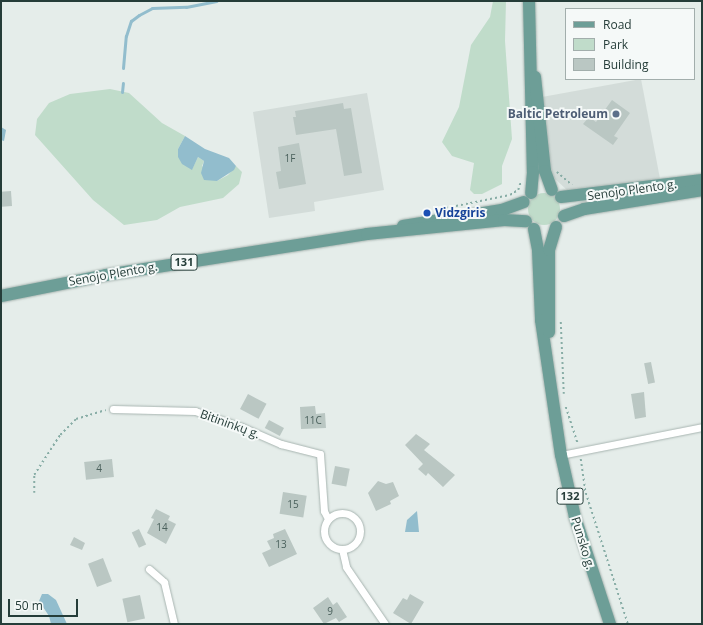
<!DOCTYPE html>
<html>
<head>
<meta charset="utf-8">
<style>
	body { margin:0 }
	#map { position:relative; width:703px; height:625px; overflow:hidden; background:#e5edea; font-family:"Open Sans",sans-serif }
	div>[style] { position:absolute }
	.built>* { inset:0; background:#d3dcd9 }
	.green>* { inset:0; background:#c0dcca }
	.round { border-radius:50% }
	.water>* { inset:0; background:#92bdcd }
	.stream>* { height:3px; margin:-1.5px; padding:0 1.5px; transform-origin:1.5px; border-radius:1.5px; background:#92bdcd }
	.building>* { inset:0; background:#bac7c3; transform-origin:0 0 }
	.path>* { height:1.5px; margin-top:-0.75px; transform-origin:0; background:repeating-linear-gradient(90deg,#88ada6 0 2px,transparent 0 5px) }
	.roads { filter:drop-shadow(0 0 1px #a8b5b1) drop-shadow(0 0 1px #a8b5b1) }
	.minor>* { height:7px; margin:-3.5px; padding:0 3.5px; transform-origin:3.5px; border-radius:3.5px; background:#fff }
	.minor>.ring { margin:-3.5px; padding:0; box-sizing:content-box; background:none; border:7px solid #fff; border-radius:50% }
	.primary>* { height:12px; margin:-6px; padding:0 6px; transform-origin:6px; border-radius:6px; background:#6d9e97 }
	.dots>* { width:11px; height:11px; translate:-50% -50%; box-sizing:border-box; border:2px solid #f5f9f8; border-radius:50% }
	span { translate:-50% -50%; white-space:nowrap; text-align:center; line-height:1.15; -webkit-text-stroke:4px #f5f9f8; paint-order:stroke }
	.number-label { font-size:10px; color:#4a605c }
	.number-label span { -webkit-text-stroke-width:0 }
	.shield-label span { padding:1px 3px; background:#f5f9f8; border:1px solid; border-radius:3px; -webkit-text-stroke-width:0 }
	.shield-label { font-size:11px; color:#253d39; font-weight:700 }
	.service-label { font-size:12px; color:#4e5e75; font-weight:700 }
	.right { translate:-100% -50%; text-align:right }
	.street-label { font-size:12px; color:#253d39 }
	.transit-label { font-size:12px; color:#164399; font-weight:700 }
	.left { translate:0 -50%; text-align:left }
	.frame { position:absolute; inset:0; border:2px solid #253d39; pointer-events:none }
	.legend { position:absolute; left:565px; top:8px; width:130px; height:72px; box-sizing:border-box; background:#f5f9f8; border:1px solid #a2aeac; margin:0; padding:5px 7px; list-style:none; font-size:12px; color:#253d39 }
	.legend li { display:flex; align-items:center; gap:8px; height:20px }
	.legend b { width:20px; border:1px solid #a2aeac }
	.scale { position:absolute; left:8px; top:599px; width:70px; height:18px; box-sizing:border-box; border:2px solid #253d39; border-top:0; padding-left:5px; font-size:12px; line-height:14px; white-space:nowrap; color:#253d39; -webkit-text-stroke:3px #f5f9f8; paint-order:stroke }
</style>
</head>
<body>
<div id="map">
	<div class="built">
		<i style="clip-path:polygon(641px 79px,661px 184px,568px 191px,552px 176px,542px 97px)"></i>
		<i style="clip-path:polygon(367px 93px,384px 190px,314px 202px,315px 211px,269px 218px,253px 112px)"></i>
	</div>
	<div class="green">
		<i style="clip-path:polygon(493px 1px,506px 1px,505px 41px,512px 139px,502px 166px,502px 184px,482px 194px,474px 194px,470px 190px,474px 163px,452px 156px,442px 142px,459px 107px,471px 45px,490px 17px)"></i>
		<i style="clip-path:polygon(110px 89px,129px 93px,162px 123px,185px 136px,178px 149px,192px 169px,198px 157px,204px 161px,202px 166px,217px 181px,228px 175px,236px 166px,242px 172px,239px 184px,223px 198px,180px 207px,157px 220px,124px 225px,93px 200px,35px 135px,37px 119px,49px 103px,70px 94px)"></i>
		<i class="round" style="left:528px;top:193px;width:32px;height:32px"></i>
	</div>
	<div class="water">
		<i style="clip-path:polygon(1px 127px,6px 130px,4px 141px,1px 140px)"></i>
		<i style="clip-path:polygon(185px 136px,205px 149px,229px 158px,236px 166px,234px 170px,217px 181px,204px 180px,201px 173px,204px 161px,198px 157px,192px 170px,182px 164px,178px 157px,178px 149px)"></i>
		<i style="clip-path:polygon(417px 511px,419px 532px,405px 532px,407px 520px)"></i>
		<i style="clip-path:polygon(42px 594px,48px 594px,56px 600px,67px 624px,51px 624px,49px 616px,39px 601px)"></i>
	</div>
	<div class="stream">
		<i style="left:123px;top:68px;width:32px;rotate:-85deg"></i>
		<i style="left:126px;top:36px;width:16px;rotate:-72deg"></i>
		<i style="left:131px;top:21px;width:10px;rotate:-37deg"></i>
		<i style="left:139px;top:15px;width:15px;rotate:-28deg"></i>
		<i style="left:152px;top:8px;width:34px;rotate:-2deg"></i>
		<i style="left:186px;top:7px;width:31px;rotate:-11deg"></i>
		<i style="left:122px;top:92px;width:9px;rotate:-84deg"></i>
	</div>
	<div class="building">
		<i style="clip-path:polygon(612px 100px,630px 113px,614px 136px,618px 138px,613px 145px,583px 124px,589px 117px,596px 122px)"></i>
		<i style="clip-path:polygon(343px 103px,344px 109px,351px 108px,362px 173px,344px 176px,336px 129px,296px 135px,293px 117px,296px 117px,295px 111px)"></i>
		<i style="clip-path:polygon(299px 143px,306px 184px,279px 189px,276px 172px,281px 171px,278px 147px)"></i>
		<i style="left:11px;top:191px;width:15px;height:10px;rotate:86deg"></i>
		<i style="left:651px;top:362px;width:21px;height:7px;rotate:79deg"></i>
		<i style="clip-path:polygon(644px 392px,646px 417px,635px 419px,631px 394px)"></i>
		<i style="left:248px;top:394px;width:21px;height:17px;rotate:28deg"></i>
		<i style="clip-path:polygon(315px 406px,316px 414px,325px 413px,326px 428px,301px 429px,300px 407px)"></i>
		<i style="left:269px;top:420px;width:17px;height:9px;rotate:28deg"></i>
		<i style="clip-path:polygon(416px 434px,430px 444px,424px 450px,455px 475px,443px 487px,428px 473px,426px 476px,418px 469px,423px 464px,405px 445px)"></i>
		<i style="left:112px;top:459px;width:18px;height:28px;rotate:84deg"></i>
		<i style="left:335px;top:466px;width:15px;height:18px;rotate:11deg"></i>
		<i style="clip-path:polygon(378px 481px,386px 484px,393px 482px,399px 496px,390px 501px,391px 504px,376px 511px,368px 493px)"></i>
		<i style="left:283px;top:492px;width:24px;height:22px;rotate:9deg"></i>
		<i style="clip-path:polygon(156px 509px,170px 516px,168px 520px,176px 524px,166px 544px,147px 533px,154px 519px,151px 518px)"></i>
		<i style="left:139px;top:529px;width:17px;height:8px;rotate:65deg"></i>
		<i style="clip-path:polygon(285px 529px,297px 554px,269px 567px,262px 553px,271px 549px,267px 541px,274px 538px,273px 534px)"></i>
		<i style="clip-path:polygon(74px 537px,85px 543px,82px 550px,70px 545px)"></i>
		<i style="left:103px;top:558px;width:25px;height:16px;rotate:69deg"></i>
		<i style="clip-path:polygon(410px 594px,424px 602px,411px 624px,393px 613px,403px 598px,407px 600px)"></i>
		<i style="left:140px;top:595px;width:24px;height:18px;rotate:78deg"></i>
		<i style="clip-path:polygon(328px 597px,333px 605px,337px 602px,347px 617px,339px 622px,336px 618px,324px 624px,313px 608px)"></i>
	</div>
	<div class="path">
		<i style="left:557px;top:172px;width:20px;rotate:41deg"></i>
		<i style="left:446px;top:208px;width:65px;rotate:-11.5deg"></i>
		<i style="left:510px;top:195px;width:9px;rotate:-32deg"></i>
		<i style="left:518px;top:190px;width:9px;rotate:-72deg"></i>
		<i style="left:561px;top:322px;width:72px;rotate:87.6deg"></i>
		<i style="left:566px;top:407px;width:39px;rotate:72deg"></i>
		<i style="left:581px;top:459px;width:34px;rotate:82deg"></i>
		<i style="left:586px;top:493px;width:138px;rotate:72.2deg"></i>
		<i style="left:34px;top:493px;width:18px;rotate:-90deg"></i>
		<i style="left:34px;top:475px;width:48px;rotate:-57deg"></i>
		<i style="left:60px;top:435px;width:23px;rotate:-45deg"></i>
		<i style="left:76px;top:419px;width:31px;rotate:-17deg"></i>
	</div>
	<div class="roads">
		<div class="minor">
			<i style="left:113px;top:409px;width:82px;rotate:1.4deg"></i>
			<i style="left:195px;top:411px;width:50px;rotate:18.8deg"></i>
			<i style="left:242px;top:427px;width:43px;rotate:23.6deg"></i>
			<i style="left:281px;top:444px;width:40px;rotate:14.4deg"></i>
			<i style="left:320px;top:454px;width:57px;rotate:86deg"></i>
			<i style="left:324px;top:511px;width:9px;rotate:63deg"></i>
			<i style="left:561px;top:455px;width:144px;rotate:-11.2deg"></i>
			<i class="ring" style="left:324px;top:513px;width:29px;height:29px"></i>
			<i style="left:342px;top:549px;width:18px;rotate:77deg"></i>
			<i style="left:346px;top:567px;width:69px;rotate:55.6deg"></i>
			<i style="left:149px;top:569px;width:20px;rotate:41deg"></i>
			<i style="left:164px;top:582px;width:43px;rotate:76.6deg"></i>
		</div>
		<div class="primary">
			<i style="left:529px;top:1px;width:171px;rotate:88.7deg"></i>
			<i style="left:533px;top:172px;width:21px;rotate:95deg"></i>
			<i style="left:535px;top:77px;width:95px;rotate:83.9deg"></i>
			<i style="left:545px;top:171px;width:20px;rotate:70deg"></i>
			<i style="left:561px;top:197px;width:142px;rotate:-6.9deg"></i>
			<i style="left:564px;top:216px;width:21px;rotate:-19deg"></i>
			<i style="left:584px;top:209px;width:120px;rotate:-9.1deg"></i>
			<i style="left:403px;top:226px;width:100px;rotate:-9.2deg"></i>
			<i style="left:502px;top:210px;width:23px;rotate:-20deg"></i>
			<i style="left:534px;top:229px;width:21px;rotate:79deg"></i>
			<i style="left:538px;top:250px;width:70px;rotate:87.5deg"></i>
			<i style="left:541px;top:320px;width:136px;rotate:81.6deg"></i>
			<i style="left:561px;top:455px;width:64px;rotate:77.3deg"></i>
			<i style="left:575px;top:517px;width:113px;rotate:71.9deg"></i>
			<i style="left:1px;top:296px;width:107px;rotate:-11.3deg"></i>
			<i style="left:106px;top:275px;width:264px;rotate:-8.9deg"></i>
			<i style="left:367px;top:234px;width:138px;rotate:-5.8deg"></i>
			<i style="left:504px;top:220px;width:22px;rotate:3deg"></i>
			<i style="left:549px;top:332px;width:82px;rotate:-90deg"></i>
			<i style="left:549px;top:250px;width:24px;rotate:-73deg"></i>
		</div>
	</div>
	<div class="dots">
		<i style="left:616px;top:114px;background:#5c6f8a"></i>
		<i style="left:427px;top:213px;background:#1a4fb4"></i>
	</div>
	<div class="number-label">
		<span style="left:290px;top:159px">1F</span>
		<span style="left:313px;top:421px">11C</span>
		<span style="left:99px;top:469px">4</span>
		<span style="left:293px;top:505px">15</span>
		<span style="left:162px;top:528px">14</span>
		<span style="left:281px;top:545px">13</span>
		<span style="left:330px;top:612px">9</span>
	</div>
	<div class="shield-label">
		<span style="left:184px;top:262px">131</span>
		<span style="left:570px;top:496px">132</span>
	</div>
	<div class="service-label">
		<span class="right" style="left:608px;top:114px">Baltic Petroleum</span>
	</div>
	<div class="street-label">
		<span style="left:632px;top:190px;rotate:-8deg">Senojo Plento g.</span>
		<span style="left:113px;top:274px;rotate:-10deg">Senojo Plento g.</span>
		<span style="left:230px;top:424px;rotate:20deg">Bitininkų g.</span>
		<span style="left:583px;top:543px;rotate:73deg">Punsko g.</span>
	</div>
	<div class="transit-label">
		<span class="left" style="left:435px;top:213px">Vidzgiris</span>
	</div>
	<div class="frame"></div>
	<ul class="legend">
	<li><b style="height:5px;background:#6d9e97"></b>Road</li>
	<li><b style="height:11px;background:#c0dcca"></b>Park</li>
	<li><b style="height:11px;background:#bac7c3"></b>Building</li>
	</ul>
	<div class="scale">50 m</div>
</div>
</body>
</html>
